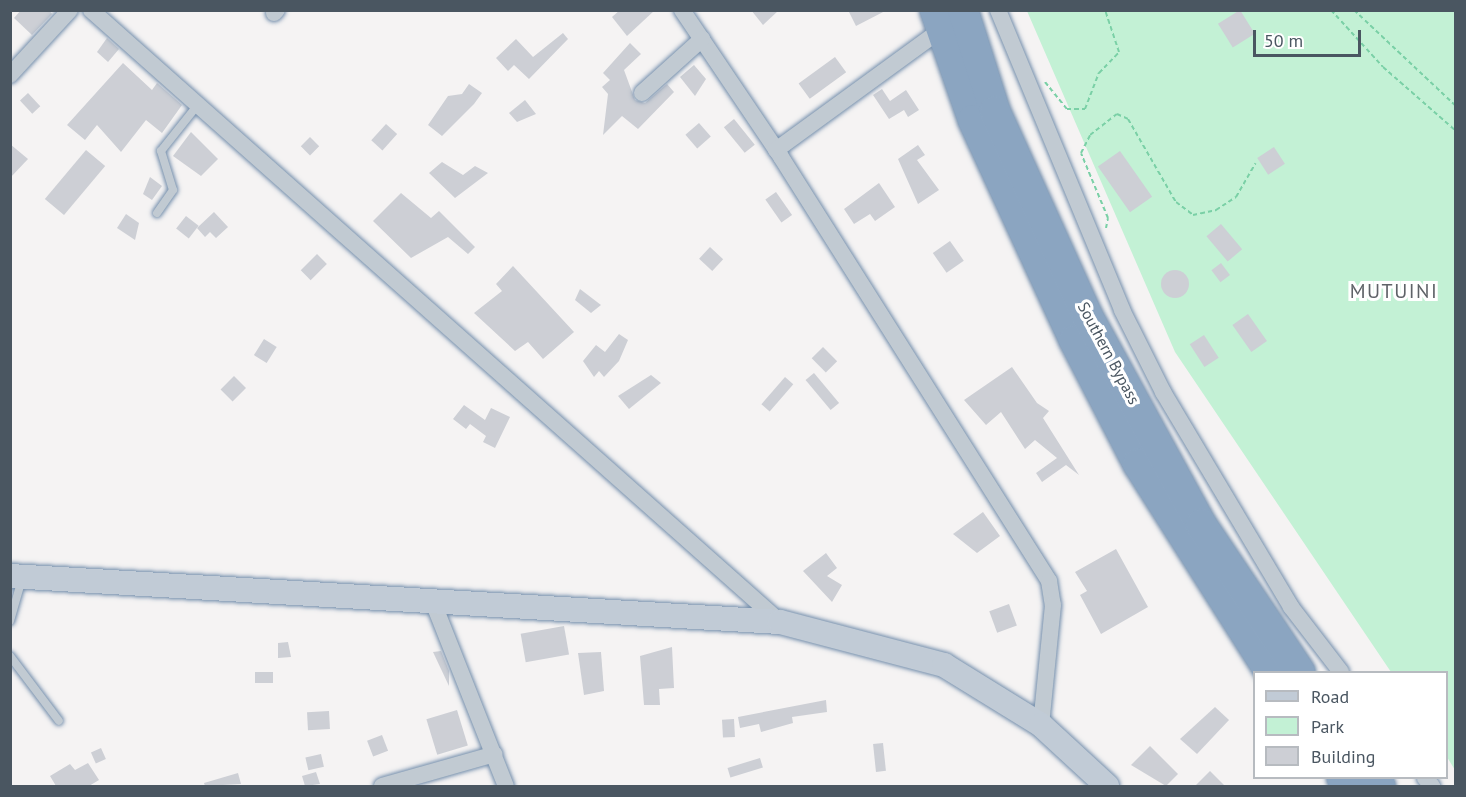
<!DOCTYPE html>
<html>
<head>
<meta charset="utf-8">
<style>
	body { margin:0 }
	#map { position:relative; width:1466px; height:797px; overflow:hidden; background:#f5f3f3; font-family:"PT Sans",sans-serif }
	div>[style] { position:absolute }
	.green>* { inset:0; background:#c3f1d5 }
	.building>* { inset:0; background:#cdcfd5; transform-origin:0 0 }
	.round { border-radius:50% }
	.path>* { height:2px; margin-top:-1px; transform-origin:0; background:repeating-linear-gradient(90deg,#7ad0a6 0 4.5px,transparent 0 7.5px) }
	.roads { filter:drop-shadow(0 0 2px #7690ad) drop-shadow(0 0 2px #7690ad) }
	.lane>* { height:8px; margin:-4px; padding:0 4px; transform-origin:4px; border-radius:4px; background:#c1cad2 }
	.street>* { height:16px; margin:-8px; padding:0 8px; transform-origin:8px; border-radius:8px; background:#c1cad2 }
	.secondary>* { height:24px; margin:-12px; padding:0 12px; transform-origin:12px; border-radius:12px; background:#c1cbd6 }
	.highway>* { height:30px; margin:-15px; padding:0 15px; transform-origin:15px; border-radius:15px; background:#8ba5c1 }
	span { translate:-50% -50%; white-space:nowrap; text-align:center; line-height:1.15; -webkit-text-stroke:6px #fff; paint-order:stroke }
	.street-label { font-size:16px; color:#4a5661 }
	.quarter-label { font-size:20px; color:#5f6368; letter-spacing:1.5px }
	.frame { position:absolute; inset:0; border:12px solid #4a5661; pointer-events:none }
	.legend { position:absolute; left:1253px; top:671px; width:195px; height:108px; box-sizing:border-box; background:#fff; border:2px solid #b7bbc0; margin:0; padding:8px 10px; list-style:none; font-size:18px; color:#4a5661 }
	.legend li { display:flex; align-items:center; gap:12px; height:30px }
	.legend b { width:30px; border:2px solid #b7bbc0 }
	.scale { position:absolute; left:1253px; top:30px; width:108px; height:27px; box-sizing:border-box; border:3px solid #4a5661; border-top:0; padding-left:8px; font-size:18px; line-height:21px; white-space:nowrap; color:#4a5661; -webkit-text-stroke:4px #fff; paint-order:stroke }
</style>
</head>
<body>
<div id="map">
	<div class="green">
		<i style="clip-path:polygon(1027px 11px,1455px 11px,1455px 770px,1447px 757px,1446px 672px,1391px 672px,1175px 352px)"></i>
	</div>
	<div class="building">
		<i style="clip-path:polygon(21px 10px,49px 10px,52px 14px,32px 35px,14px 18px)"></i>
		<i style="clip-path:polygon(620px 10px,655px 10px,627px 36px,612px 17px)"></i>
		<i style="clip-path:polygon(751px 10px,779px 10px,763px 25px)"></i>
		<i style="clip-path:polygon(848px 10px,887px 10px,856px 26px)"></i>
		<i style="left:1240px;top:10px;width:28px;height:26px;rotate:58deg"></i>
		<i style="clip-path:polygon(563px 33px,568px 39px,529px 79px,514px 65px,508px 71px,496px 58px,516px 39px,533px 57px)"></i>
		<i style="clip-path:polygon(107px 38px,119px 49px,108px 62px,97px 52px)"></i>
		<i style="clip-path:polygon(630px 43px,641px 54px,624px 70px,635px 100px,645px 103px,667px 84px,674px 92px,638px 129px,622px 116px,603px 135px,608px 94px,602px 87px,610px 80px,603px 73px)"></i>
		<i style="left:835px;top:57px;width:19px;height:45px;rotate:54deg"></i>
		<i style="clip-path:polygon(123px 63px,152px 90px,157px 83px,182px 105px,162px 133px,146px 120px,121px 152px,97px 125px,85px 140px,67px 125px)"></i>
		<i style="clip-path:polygon(694px 65px,706px 79px,695px 96px,680px 77px)"></i>
		<i style="clip-path:polygon(469px 84px,482px 93px,474px 104px,442px 136px,428px 125px,448px 96px,462px 94px)"></i>
		<i style="clip-path:polygon(882px 89px,890px 101px,906px 90px,919px 110px,908px 117px,904px 110px,889px 119px,873px 95px)"></i>
		<i style="left:28px;top:93px;width:18px;height:11px;rotate:47deg"></i>
		<i style="clip-path:polygon(525px 100px,536px 114px,517px 122px,509px 113px)"></i>
		<i style="left:734px;top:119px;width:33px;height:13px;rotate:51deg"></i>
		<i style="left:699px;top:123px;width:18px;height:18px;rotate:49deg"></i>
		<i style="left:386px;top:124px;width:15px;height:22px;rotate:42deg"></i>
		<i style="clip-path:polygon(191px 132px,218px 159px,201px 176px,173px 156px)"></i>
		<i style="left:310px;top:137px;width:13px;height:13px;rotate:45deg"></i>
		<i style="clip-path:polygon(10px 144px,28px 159px,10px 178px)"></i>
		<i style="clip-path:polygon(918px 145px,925px 155px,917px 160px,939px 190px,918px 204px,898px 159px)"></i>
		<i style="left:1274px;top:147px;width:20px;height:20px;rotate:57deg"></i>
		<i style="left:86px;top:150px;width:25px;height:64px;rotate:40deg"></i>
		<i style="left:1120px;top:151px;width:56px;height:27px;rotate:55deg"></i>
		<i style="clip-path:polygon(442px 162px,463px 175px,475px 166px,488px 173px,455px 198px,429px 173px)"></i>
		<i style="clip-path:polygon(150px 177px,162px 186px,152px 200px,143px 194px)"></i>
		<i style="clip-path:polygon(879px 183px,895px 207px,875px 221px,870px 214px,854px 224px,844px 209px)"></i>
		<i style="left:776px;top:192px;width:28px;height:13px;rotate:55deg"></i>
		<i style="clip-path:polygon(401px 193px,431px 218px,439px 211px,475px 247px,468px 254px,448px 237px,411px 258px,373px 221px)"></i>
		<i style="clip-path:polygon(214px 212px,228px 227px,216px 238px,210px 232px,205px 237px,197px 228px)"></i>
		<i style="clip-path:polygon(126px 214px,139px 223px,135px 240px,117px 228px)"></i>
		<i style="left:186px;top:216px;width:16px;height:16px;rotate:38deg"></i>
		<i style="left:1221px;top:224px;width:33px;height:19px;rotate:50deg"></i>
		<i style="left:950px;top:241px;width:24px;height:21px;rotate:55deg"></i>
		<i style="left:710px;top:247px;width:18px;height:16px;rotate:43deg"></i>
		<i style="left:317px;top:254px;width:14px;height:23px;rotate:45deg"></i>
		<i style="left:1221px;top:263px;width:15px;height:12px;rotate:53deg"></i>
		<i style="clip-path:polygon(513px 266px,574px 332px,543px 359px,528px 342px,515px 351px,474px 313px,502px 291px,496px 284px)"></i>
		<i class="round" style="left:1161px;top:270px;width:28px;height:28px"></i>
		<i style="clip-path:polygon(580px 289px,601px 305px,591px 313px,575px 300px)"></i>
		<i style="left:1248px;top:314px;width:33px;height:19px;rotate:55deg"></i>
		<i style="clip-path:polygon(619px 334px,628px 340px,619px 361px,604px 377px,599px 371px,594px 377px,583px 361px,596px 345px,605px 352px)"></i>
		<i style="left:1204px;top:335px;width:27px;height:17px;rotate:57deg"></i>
		<i style="left:264px;top:339px;width:15px;height:19px;rotate:32deg"></i>
		<i style="left:823px;top:347px;width:20px;height:16px;rotate:45deg"></i>
		<i style="clip-path:polygon(1012px 367px,1037px 403px,1049px 411px,1043px 418px,1079px 475px,1066px 465px,1042px 482px,1036px 473px,1057px 458px,1035px 440px,1025px 449px,1001px 412px,986px 425px,964px 400px)"></i>
		<i style="left:814px;top:373px;width:39px;height:11px;rotate:50deg"></i>
		<i style="clip-path:polygon(651px 375px,661px 383px,629px 409px,618px 396px)"></i>
		<i style="left:234px;top:376px;width:17px;height:19px;rotate:45deg"></i>
		<i style="left:785px;top:377px;width:11px;height:36px;rotate:41deg"></i>
		<i style="clip-path:polygon(464px 405px,485px 420px,491px 408px,510px 417px,495px 448px,483px 442px,486px 436px,470px 424px,466px 429px,453px 419px)"></i>
		<i style="clip-path:polygon(983px 512px,1000px 536px,977px 553px,953px 534px)"></i>
		<i style="clip-path:polygon(1116px 549px,1148px 607px,1101px 634px,1080px 595px,1087px 591px,1075px 572px)"></i>
		<i style="clip-path:polygon(826px 553px,837px 568px,827px 576px,842px 585px,832px 602px,803px 571px)"></i>
		<i style="left:1009px;top:604px;width:23px;height:21px;rotate:70deg"></i>
		<i style="left:564px;top:626px;width:29px;height:44px;rotate:80deg"></i>
		<i style="clip-path:polygon(288px 642px,291px 657px,278px 658px,278px 643px)"></i>
		<i style="clip-path:polygon(672px 647px,674px 688px,659px 689px,660px 705px,644px 705px,640px 656px)"></i>
		<i style="clip-path:polygon(441px 651px,449px 671px,449px 686px,433px 652px)"></i>
		<i style="clip-path:polygon(601px 652px,604px 691px,584px 695px,578px 653px)"></i>
		<i style="left:273px;top:672px;width:11px;height:18px;rotate:90deg"></i>
		<i style="clip-path:polygon(826px 700px,827px 712px,792px 717px,793px 723px,761px 732px,759px 724px,740px 728px,738px 717px)"></i>
		<i style="clip-path:polygon(1215px 707px,1229px 720px,1197px 754px,1180px 739px)"></i>
		<i style="left:457px;top:710px;width:37px;height:32px;rotate:73deg"></i>
		<i style="left:329px;top:711px;width:18px;height:22px;rotate:87deg"></i>
		<i style="left:734px;top:719px;width:18px;height:12px;rotate:87deg"></i>
		<i style="left:382px;top:735px;width:17px;height:16px;rotate:69deg"></i>
		<i style="left:883px;top:743px;width:28px;height:10px;rotate:84deg"></i>
		<i style="clip-path:polygon(1150px 746px,1178px 774px,1166px 786px,1131px 765px)"></i>
		<i style="left:101px;top:748px;width:12px;height:11px;rotate:66deg"></i>
		<i style="left:321px;top:754px;width:13px;height:16px;rotate:77deg"></i>
		<i style="left:760px;top:758px;width:10px;height:34px;rotate:73deg"></i>
		<i style="clip-path:polygon(88px 763px,99px 780px,89px 786px,56px 786px,50px 776px,70px 764px,75px 770px)"></i>
		<i style="clip-path:polygon(1210px 771px,1225px 786px,1195px 786px)"></i>
		<i style="clip-path:polygon(316px 772px,320px 784px,305px 786px,302px 776px)"></i>
		<i style="clip-path:polygon(238px 773px,241px 784px,205px 786px,204px 783px)"></i>
	</div>
	<div class="path">
		<i style="left:1331px;top:10px;width:77px;rotate:47.6deg"></i>
		<i style="left:1383px;top:67px;width:97px;rotate:41.2deg"></i>
		<i style="left:1354px;top:10px;width:140px;rotate:43.3deg"></i>
		<i style="left:1045px;top:82px;width:35px;rotate:51deg"></i>
		<i style="left:1067px;top:109px;width:18px"></i>
		<i style="left:1085px;top:109px;width:39px;rotate:-69deg"></i>
		<i style="left:1099px;top:73px;width:29px;rotate:-46deg"></i>
		<i style="left:1119px;top:52px;width:44px;rotate:-108.4deg"></i>
		<i style="left:1106px;top:228px;width:10px;rotate:-79deg"></i>
		<i style="left:1108px;top:218px;width:70px;rotate:-112.6deg"></i>
		<i style="left:1081px;top:153px;width:20px;rotate:-63deg"></i>
		<i style="left:1090px;top:135px;width:34px;rotate:-38deg"></i>
		<i style="left:1117px;top:114px;width:12px;rotate:24deg"></i>
		<i style="left:1128px;top:119px;width:96px;rotate:60deg"></i>
		<i style="left:1176px;top:202px;width:21px;rotate:37deg"></i>
		<i style="left:1193px;top:215px;width:24px;rotate:-12deg"></i>
		<i style="left:1216px;top:210px;width:24px;rotate:-33deg"></i>
		<i style="left:1236px;top:197px;width:39px;rotate:-60deg"></i>
	</div>
	<div class="roads">
		<div class="lane">
			<i style="left:157px;top:213px;width:28px;rotate:-55deg"></i>
			<i style="left:173px;top:190px;width:41px;rotate:-107.1deg"></i>
			<i style="left:161px;top:151px;width:56px;rotate:-51.5deg"></i>
			<i style="left:10px;top:621px;width:44px;rotate:-74.1deg"></i>
			<i style="left:10px;top:656px;width:81px;rotate:53deg"></i>
		</div>
		<div class="street">
			<i style="left:91px;top:10px;width:922px;rotate:41.61deg"></i>
			<i style="left:682px;top:10px;width:177px;rotate:56deg"></i>
			<i style="left:781px;top:157px;width:502px;rotate:57.7deg"></i>
			<i style="left:1049px;top:581px;width:24px;rotate:81deg"></i>
			<i style="left:1053px;top:605px;width:121px;rotate:95.7deg"></i>
			<i style="left:998px;top:10px;width:325px;rotate:67.5deg"></i>
			<i style="left:1122px;top:310px;width:92px;rotate:63.4deg"></i>
			<i style="left:1163px;top:392px;width:250px;rotate:59.2deg"></i>
			<i style="left:1291px;top:607px;width:82px;rotate:52.4deg"></i>
			<i style="left:274px;top:13px;width:4px;rotate:-45deg"></i>
			<i style="left:10px;top:75px;width:88px;rotate:-47.3deg"></i>
			<i style="left:642px;top:93px;width:81px;rotate:-42deg"></i>
			<i style="left:776px;top:150px;width:205px;rotate:-36.1deg"></i>
			<i style="left:433px;top:602px;width:198px;rotate:68.4deg"></i>
			<i style="left:1425px;top:778px;width:11px;rotate:49deg"></i>
			<i style="left:382px;top:786px;width:117px;rotate:-15.8deg"></i>
		</div>
		<div class="secondary">
			<i style="left:10px;top:576px;width:771px;rotate:3.42deg"></i>
			<i style="left:780px;top:622px;width:170px;rotate:14.7deg"></i>
			<i style="left:944px;top:665px;width:114px;rotate:31.7deg"></i>
			<i style="left:1041px;top:725px;width:90px;rotate:42.7deg"></i>
		</div>
		<div class="highway">
			<i style="left:935px;top:10px;width:116px;rotate:70.9deg"></i>
			<i style="left:973px;top:120px;width:242px;rotate:65.3deg"></i>
			<i style="left:1074px;top:340px;width:140px;rotate:62.7deg"></i>
			<i style="left:1138px;top:464px;width:246px;rotate:57.6deg"></i>
			<i style="left:963px;top:10px;width:106px;rotate:72.4deg"></i>
			<i style="left:995px;top:111px;width:222px;rotate:65.7deg"></i>
			<i style="left:1086px;top:313px;width:240px;rotate:61.4deg"></i>
			<i style="left:1201px;top:524px;width:178px;rotate:56.2deg"></i>
			<i style="left:1342px;top:778px;width:10px;rotate:53deg"></i>
			<i style="left:1373px;top:778px;width:11px;rotate:49deg"></i>
		</div>
	</div>
	<div class="street-label">
		<span style="left:1109px;top:353px;rotate:62deg">Southern Bypass</span>
	</div>
	<div class="quarter-label">
		<span style="left:1394px;top:291px">MUTUINI</span>
	</div>
	<div class="frame"></div>
	<ul class="legend">
	<li><b style="height:8px;background:#c1cbd6"></b>Road</li>
	<li><b style="height:16px;background:#c3f1d5"></b>Park</li>
	<li><b style="height:16px;background:#cdcfd5"></b>Building</li>
	</ul>
	<div class="scale">50 m</div>
</div>
</body>
</html>
